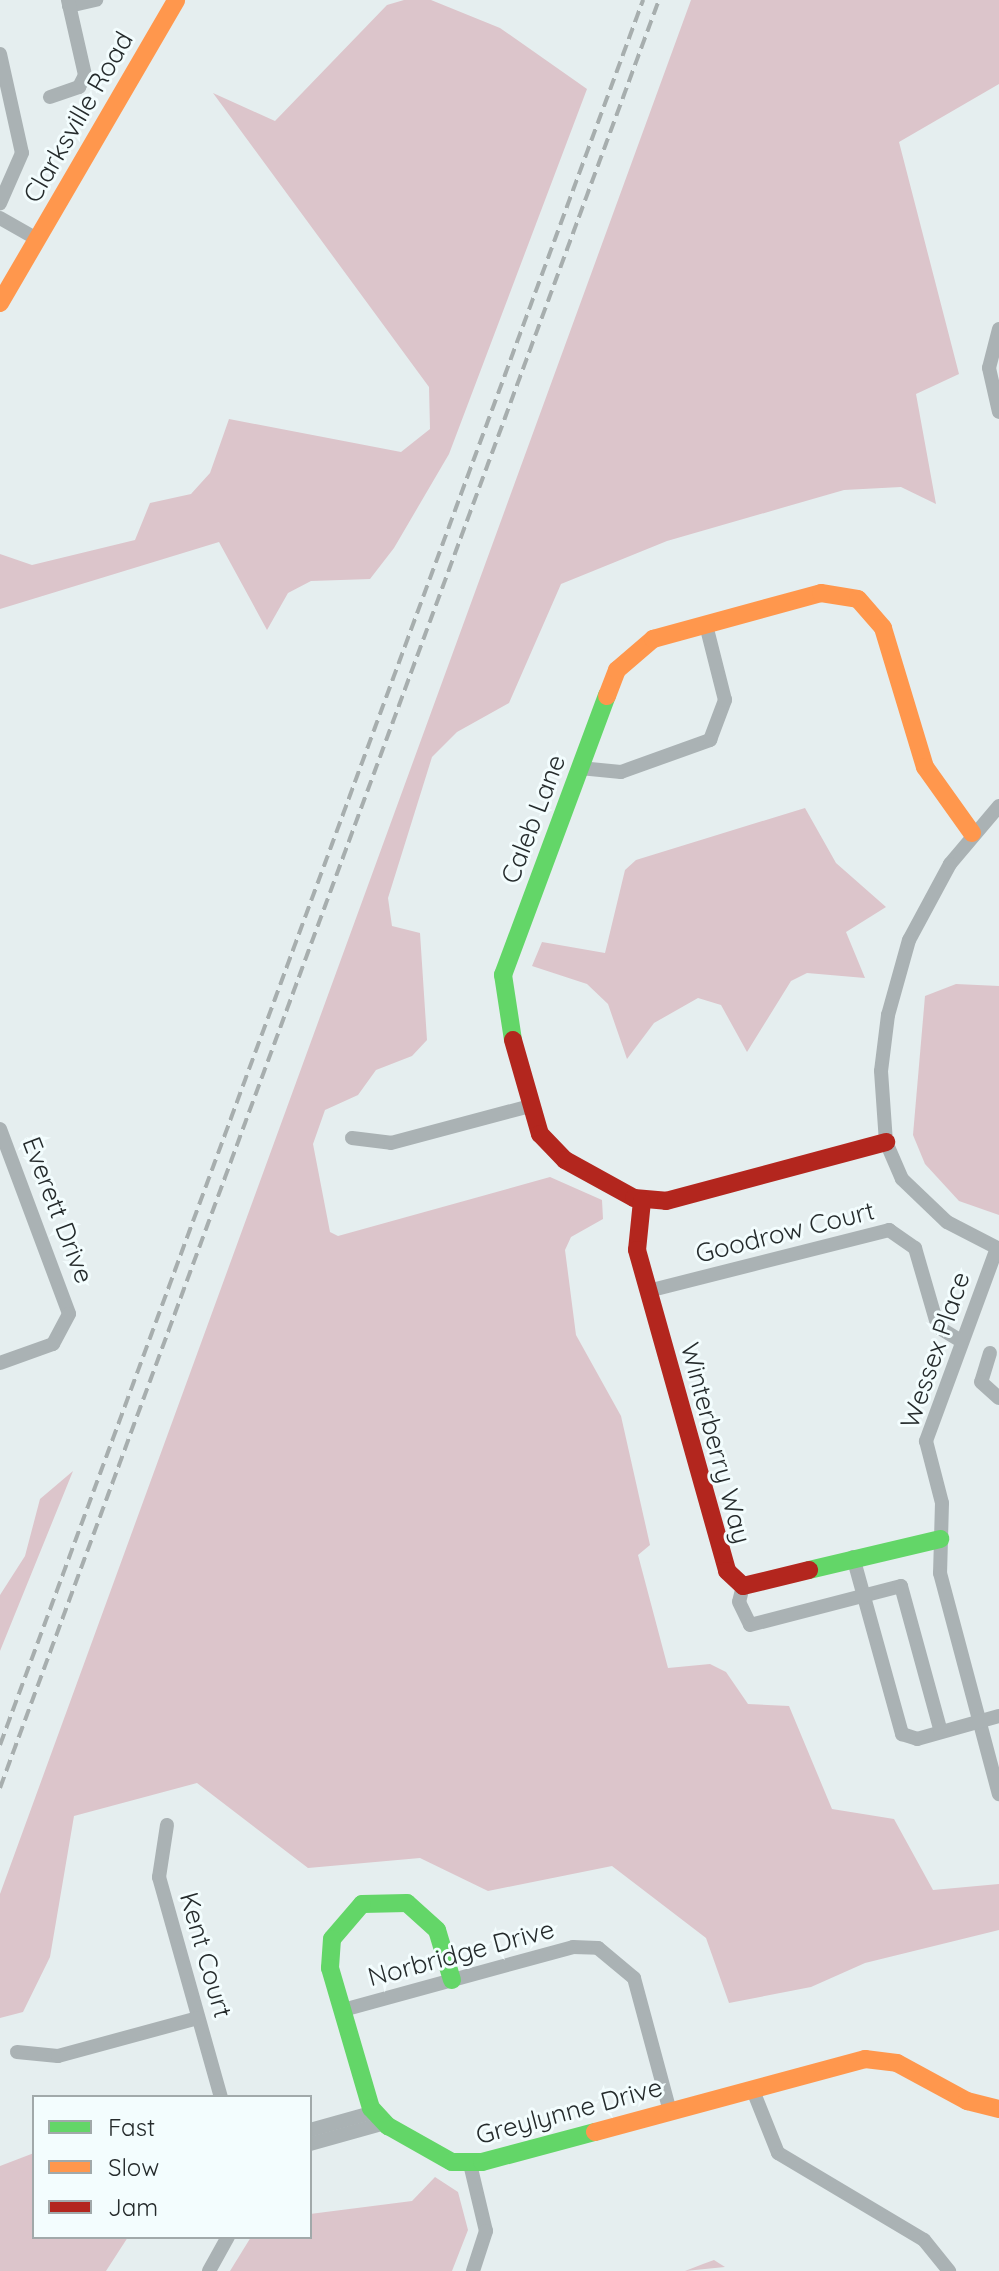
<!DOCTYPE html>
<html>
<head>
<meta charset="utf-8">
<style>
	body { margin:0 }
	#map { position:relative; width:999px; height:2271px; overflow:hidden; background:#e5eeef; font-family:Quicksand,sans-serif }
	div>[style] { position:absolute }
	.forest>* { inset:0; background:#dcc5cb }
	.street>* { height:14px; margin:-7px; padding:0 7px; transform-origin:7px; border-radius:7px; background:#aab2b4 }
	.fast>* { height:18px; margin:-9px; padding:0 9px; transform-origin:9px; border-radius:9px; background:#63d668 }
	.slow>* { height:18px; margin:-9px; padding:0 9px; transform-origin:9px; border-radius:9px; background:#ff974d }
	.jam>* { height:18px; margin:-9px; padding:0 9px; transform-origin:9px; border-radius:9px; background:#b3261e }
	.rail>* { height:4px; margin-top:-2px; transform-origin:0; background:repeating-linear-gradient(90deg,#a7aeae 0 12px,transparent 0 18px) }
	span { translate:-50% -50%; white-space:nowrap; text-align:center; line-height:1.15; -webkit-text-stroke:6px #f3fdfe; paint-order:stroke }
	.street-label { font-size:26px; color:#252b2c }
	.legend { position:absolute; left:32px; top:2095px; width:280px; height:144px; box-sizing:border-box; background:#f3fdfe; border:2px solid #a1a9aa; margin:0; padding:10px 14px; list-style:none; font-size:24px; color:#252b2c }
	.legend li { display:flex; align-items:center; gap:16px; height:40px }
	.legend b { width:40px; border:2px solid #a1a9aa }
</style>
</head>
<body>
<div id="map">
	<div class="forest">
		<i style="clip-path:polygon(404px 0,431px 0,500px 28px,587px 89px,449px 454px,394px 548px,370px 579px,311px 581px,288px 593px,267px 630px,219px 542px,0 609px,0 554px,32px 565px,135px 540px,150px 503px,191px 494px,210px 473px,229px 419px,401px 452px,430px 429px,429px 387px,213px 93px,275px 121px,387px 5px)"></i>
		<i style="clip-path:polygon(691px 0,999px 0,999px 84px,899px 142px,959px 374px,916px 394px,936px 504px,901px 487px,844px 490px,667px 541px,561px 584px,509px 703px,457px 732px,432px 757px,388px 898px,392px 926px,420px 933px,427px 1040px,412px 1056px,376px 1070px,358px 1095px,325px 1110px,313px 1144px,330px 1232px,338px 1236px,550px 1177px,602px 1200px,603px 1219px,571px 1237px,565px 1250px,576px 1335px,621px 1416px,650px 1545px,638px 1555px,668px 1668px,710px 1664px,726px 1672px,748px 1704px,789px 1706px,832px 1809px,894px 1819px,933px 1890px,999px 1884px,999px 1930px,865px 1963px,811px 1987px,729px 2003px,706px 1938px,612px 1866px,488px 1891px,420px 1858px,308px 1868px,197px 1783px,74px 1816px,50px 1957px,23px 2012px,0 2018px,0 1894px)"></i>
		<i style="clip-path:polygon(805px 808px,836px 863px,886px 907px,846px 932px,865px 978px,807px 973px,791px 981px,747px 1052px,721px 1005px,698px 998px,654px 1023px,627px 1059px,608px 1004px,587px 984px,532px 966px,542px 942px,605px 953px,625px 870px,636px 860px)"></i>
		<i style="clip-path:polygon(956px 984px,999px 986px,999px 1215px,959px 1201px,925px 1164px,913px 1135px,925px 996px)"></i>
		<i style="clip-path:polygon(73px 1471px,0 1651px,0 1595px,25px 1556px,40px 1499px)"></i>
		<i style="clip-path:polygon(34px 2153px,34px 2237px,128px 2237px,106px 2271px,0 2271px,0 2166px)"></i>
		<i style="clip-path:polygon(435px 2177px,458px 2192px,468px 2230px,452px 2271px,230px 2271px,251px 2237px,310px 2237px,310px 2214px,412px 2201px)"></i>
		<i style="clip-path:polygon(714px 2260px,725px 2267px,685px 2271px,703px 2264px)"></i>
	</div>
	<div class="street">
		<i style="left:69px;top:6px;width:28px;rotate:-13deg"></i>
		<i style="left:0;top:54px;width:101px;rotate:77.5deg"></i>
		<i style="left:22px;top:153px;width:55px;rotate:113.7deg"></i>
		<i style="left:50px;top:97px;width:31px;rotate:-19deg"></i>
		<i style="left:79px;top:87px;width:13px;rotate:-63deg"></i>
		<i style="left:85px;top:75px;width:77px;rotate:-102.8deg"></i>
		<i style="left:0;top:218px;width:43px;rotate:29.6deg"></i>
		<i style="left:999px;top:329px;width:40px;rotate:104.4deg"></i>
		<i style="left:989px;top:368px;width:45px;rotate:77.2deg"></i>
		<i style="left:580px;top:768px;width:41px;rotate:5.6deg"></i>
		<i style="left:621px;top:772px;width:95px;rotate:-19.8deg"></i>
		<i style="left:710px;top:740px;width:43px;rotate:-69.4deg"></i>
		<i style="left:725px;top:700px;width:77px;rotate:-104.2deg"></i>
		<i style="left:999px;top:806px;width:76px;rotate:130.2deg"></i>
		<i style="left:950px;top:864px;width:86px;rotate:118.3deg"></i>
		<i style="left:909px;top:940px;width:78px;rotate:105.6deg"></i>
		<i style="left:888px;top:1015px;width:56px;rotate:97.1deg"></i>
		<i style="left:881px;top:1071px;width:71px;rotate:86deg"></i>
		<i style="left:886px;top:1142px;width:40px;rotate:66.6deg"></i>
		<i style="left:902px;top:1179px;width:62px;rotate:43.7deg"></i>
		<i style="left:947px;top:1222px;width:59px;rotate:27.4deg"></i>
		<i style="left:0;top:1129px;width:197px;rotate:69.5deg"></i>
		<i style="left:69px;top:1314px;width:34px;rotate:118deg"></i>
		<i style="left:53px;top:1344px;width:56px;rotate:160.3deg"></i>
		<i style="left:352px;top:1138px;width:39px;rotate:7deg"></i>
		<i style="left:391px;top:1143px;width:144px;rotate:-14.9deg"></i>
		<i style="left:997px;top:1248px;width:206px;rotate:110.2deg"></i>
		<i style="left:926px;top:1441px;width:64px;rotate:75.5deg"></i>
		<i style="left:942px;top:1503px;width:70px;rotate:91.6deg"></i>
		<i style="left:940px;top:1573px;width:229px;rotate:75.1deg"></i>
		<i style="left:648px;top:1291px;width:249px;rotate:-14.2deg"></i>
		<i style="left:889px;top:1230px;width:32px;rotate:35deg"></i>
		<i style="left:915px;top:1248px;width:82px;rotate:73.8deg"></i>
		<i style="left:938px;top:1327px;width:27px;rotate:31deg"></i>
		<i style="left:990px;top:1353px;width:30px;rotate:107deg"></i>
		<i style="left:981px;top:1382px;width:24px;rotate:42deg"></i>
		<i style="left:853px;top:1557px;width:184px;rotate:74.5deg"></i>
		<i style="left:902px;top:1734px;width:16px;rotate:18deg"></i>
		<i style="left:917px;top:1739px;width:85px;rotate:-15.7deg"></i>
		<i style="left:743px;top:1586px;width:16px;rotate:104deg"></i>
		<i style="left:739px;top:1602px;width:25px;rotate:64deg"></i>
		<i style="left:750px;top:1625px;width:156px;rotate:-14.5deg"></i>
		<i style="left:901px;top:1586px;width:151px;rotate:74.7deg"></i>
		<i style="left:167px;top:1825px;width:53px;rotate:98.7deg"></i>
		<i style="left:159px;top:1877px;width:229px;rotate:74.3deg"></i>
		<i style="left:343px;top:2010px;width:238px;rotate:-15.3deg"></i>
		<i style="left:573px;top:1947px;width:25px;rotate:2deg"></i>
		<i style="left:598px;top:1948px;width:47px;rotate:39.8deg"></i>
		<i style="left:634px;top:1978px;width:138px;rotate:74.9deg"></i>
		<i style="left:17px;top:2052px;width:41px;rotate:5.6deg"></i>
		<i style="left:58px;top:2056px;width:145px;rotate:-15.2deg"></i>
		<i style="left:752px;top:2088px;width:70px;rotate:68.2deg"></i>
		<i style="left:778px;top:2153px;width:170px;rotate:30.8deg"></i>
		<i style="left:924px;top:2240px;width:40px;rotate:51deg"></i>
		<i style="left:310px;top:2130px;width:66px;rotate:-15.7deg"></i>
		<i style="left:310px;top:2144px;width:78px;rotate:-15.6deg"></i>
		<i style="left:470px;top:2164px;width:69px;rotate:76.6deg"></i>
		<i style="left:486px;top:2231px;width:42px;rotate:108deg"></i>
		<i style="left:209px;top:2271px;width:39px;rotate:-61deg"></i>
	</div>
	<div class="fast">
		<i style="left:513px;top:1040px;width:66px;rotate:-98.7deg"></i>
		<i style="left:503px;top:975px;width:298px;rotate:-69.6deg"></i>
		<i style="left:809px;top:1570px;width:135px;rotate:-13.3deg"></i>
		<i style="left:452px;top:1980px;width:52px;rotate:-106.7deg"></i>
		<i style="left:437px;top:1930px;width:40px;rotate:-138deg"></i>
		<i style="left:407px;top:1903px;width:45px;rotate:178.7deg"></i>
		<i style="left:362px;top:1904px;width:46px;rotate:130.6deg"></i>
		<i style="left:332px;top:1939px;width:29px;rotate:94deg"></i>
		<i style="left:330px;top:1968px;width:146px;rotate:73.7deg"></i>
		<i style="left:371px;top:2108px;width:25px;rotate:47deg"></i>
		<i style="left:388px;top:2126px;width:73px;rotate:29.4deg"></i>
		<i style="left:452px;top:2162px;width:30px"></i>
		<i style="left:482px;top:2162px;width:117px;rotate:-14.9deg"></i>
	</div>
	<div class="slow">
		<i style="left:0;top:303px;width:350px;rotate:-59.8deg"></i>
		<i style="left:607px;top:696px;width:28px;rotate:-69deg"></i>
		<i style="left:617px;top:670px;width:48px;rotate:-40.7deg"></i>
		<i style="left:653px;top:639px;width:174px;rotate:-15.3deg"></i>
		<i style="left:821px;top:593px;width:37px;rotate:9deg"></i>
		<i style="left:858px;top:599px;width:38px;rotate:49deg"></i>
		<i style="left:883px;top:628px;width:145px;rotate:73.2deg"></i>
		<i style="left:925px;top:767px;width:81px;rotate:54.5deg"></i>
		<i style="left:595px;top:2132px;width:280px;rotate:-15.1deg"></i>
		<i style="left:865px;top:2059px;width:32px;rotate:7deg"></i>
		<i style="left:897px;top:2063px;width:80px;rotate:28.5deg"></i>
		<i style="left:967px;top:2101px;width:33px;rotate:14deg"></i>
	</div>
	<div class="jam">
		<i style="left:513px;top:1040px;width:98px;rotate:74deg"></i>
		<i style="left:540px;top:1134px;width:36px;rotate:46deg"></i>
		<i style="left:565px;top:1160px;width:79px;rotate:28.8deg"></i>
		<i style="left:634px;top:1198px;width:32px;rotate:5deg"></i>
		<i style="left:666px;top:1201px;width:228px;rotate:-15deg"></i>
		<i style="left:642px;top:1201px;width:49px;rotate:95.8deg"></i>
		<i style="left:637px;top:1250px;width:333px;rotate:74.3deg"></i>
		<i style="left:727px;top:1571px;width:22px;rotate:43deg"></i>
		<i style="left:743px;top:1586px;width:68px;rotate:-13.6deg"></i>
	</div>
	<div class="rail">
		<i style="left:0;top:1745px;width:1860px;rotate:-69.77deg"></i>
		<i style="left:0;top:1788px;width:1906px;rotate:-69.77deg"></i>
	</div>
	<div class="street-label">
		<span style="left:78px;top:117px;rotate:-60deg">Clarksville Road</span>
		<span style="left:533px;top:819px;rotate:-69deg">Caleb Lane</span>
		<span style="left:58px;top:1210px;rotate:69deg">Everett Drive</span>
		<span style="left:785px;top:1232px;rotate:-14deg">Goodrow Court</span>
		<span style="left:935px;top:1350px;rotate:-71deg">Wessex Place</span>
		<span style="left:716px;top:1443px;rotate:75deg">Winterberry Way</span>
		<span style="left:461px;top:1953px;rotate:-15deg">Norbridge Drive</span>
		<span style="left:206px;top:1955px;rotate:74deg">Kent Court</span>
		<span style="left:569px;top:2111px;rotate:-15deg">Greylynne Drive</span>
	</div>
	<ul class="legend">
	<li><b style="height:10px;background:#63d668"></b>Fast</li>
	<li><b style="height:10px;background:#ff974d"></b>Slow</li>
	<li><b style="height:10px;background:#b3261e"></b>Jam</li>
	</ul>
</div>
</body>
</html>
